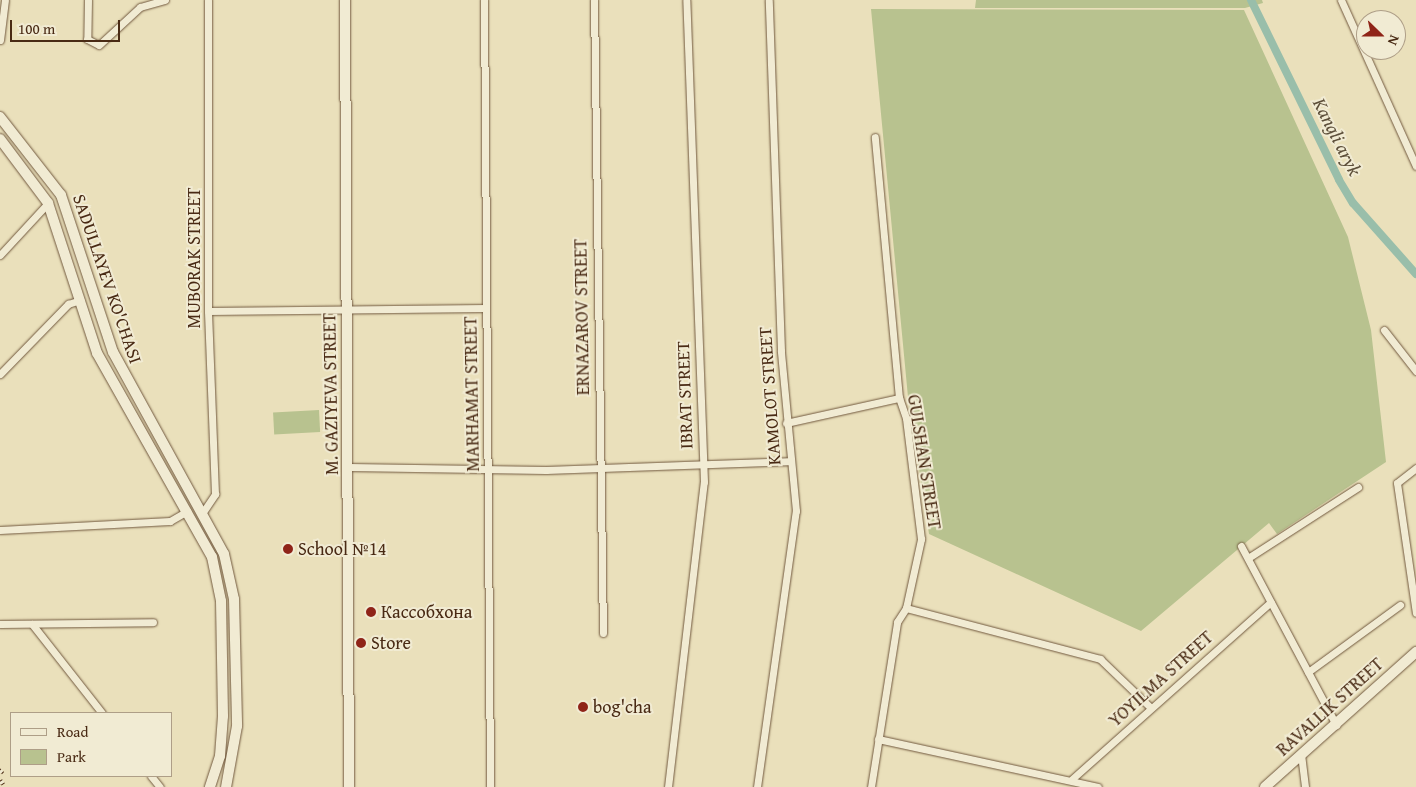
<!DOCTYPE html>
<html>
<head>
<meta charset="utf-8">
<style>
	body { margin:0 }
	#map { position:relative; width:1416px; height:787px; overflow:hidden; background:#eae0bb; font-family:"Gentium Book Plus",serif }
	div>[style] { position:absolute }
	.green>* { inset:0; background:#b8c28f; transform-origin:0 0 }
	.canal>* { height:8px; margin:-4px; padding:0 4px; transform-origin:4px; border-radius:4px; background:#99beaa }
	.roads { filter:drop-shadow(0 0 1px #71583e) drop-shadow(0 0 1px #71583e) }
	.street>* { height:7px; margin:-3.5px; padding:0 3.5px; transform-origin:3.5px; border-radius:3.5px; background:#f1ebd3 }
	.secondary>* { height:10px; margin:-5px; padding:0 5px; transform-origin:5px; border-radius:5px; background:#f1ebd3 }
	.rail>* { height:4.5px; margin-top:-2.25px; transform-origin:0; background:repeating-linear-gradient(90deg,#f1ebd3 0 8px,#492a14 0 16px); box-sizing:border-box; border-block:1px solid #492a14 }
	.dots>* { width:14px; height:14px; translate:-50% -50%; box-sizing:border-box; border:2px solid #f1ebd3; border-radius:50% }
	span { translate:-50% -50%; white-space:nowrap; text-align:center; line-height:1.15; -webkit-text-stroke:4px #f1ebd3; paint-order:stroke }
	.street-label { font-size:18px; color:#492a14 }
	.poi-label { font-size:18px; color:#492a14 }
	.left { translate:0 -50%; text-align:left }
	.water-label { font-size:19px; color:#5d4f3a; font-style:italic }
	.legend { position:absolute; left:10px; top:712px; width:162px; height:65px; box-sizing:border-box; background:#f1ebd3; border:1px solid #ae9e87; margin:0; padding:6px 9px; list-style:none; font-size:15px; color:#492a14 }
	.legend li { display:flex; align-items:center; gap:10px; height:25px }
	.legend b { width:25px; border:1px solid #ae9e87 }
	.north { position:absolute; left:1356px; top:10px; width:50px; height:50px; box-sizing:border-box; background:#f1ebd3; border:1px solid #ae9e87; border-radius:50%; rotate:112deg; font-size:14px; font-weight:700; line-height:20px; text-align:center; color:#492a14 }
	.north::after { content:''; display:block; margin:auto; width:18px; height:22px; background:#8f2418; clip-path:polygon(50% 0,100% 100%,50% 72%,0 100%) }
	.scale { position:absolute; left:10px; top:20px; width:110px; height:22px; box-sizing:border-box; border:2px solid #492a14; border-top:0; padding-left:6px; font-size:15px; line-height:18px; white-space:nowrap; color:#492a14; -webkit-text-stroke:4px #f1ebd3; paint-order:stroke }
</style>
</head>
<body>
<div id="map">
	<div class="green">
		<i style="clip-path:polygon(976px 0,1262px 0,1263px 3px,1245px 8px,975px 8px)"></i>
		<i style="clip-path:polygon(871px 9px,1244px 10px,1348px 237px,1371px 330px,1386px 462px,1277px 534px,1269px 523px,1141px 631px,929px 534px,908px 397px)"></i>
		<i style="left:319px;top:410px;width:22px;height:46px;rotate:87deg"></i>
	</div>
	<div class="canal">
		<i style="left:1251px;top:0;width:200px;rotate:63.9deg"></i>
		<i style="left:1339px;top:180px;width:27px;rotate:59deg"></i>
		<i style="left:1353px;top:203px;width:95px;rotate:48.4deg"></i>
	</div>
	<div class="roads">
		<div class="street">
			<i style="left:88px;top:0;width:39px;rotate:91deg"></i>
			<i style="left:87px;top:39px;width:13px;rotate:27deg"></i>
			<i style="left:99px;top:45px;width:56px;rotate:-42.8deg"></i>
			<i style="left:140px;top:7px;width:26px;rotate:-16deg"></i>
			<i style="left:484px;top:0;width:787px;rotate:89.56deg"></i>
			<i style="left:594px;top:0;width:633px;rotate:89.19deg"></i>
			<i style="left:1341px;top:0;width:182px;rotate:65.7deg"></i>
			<i style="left:0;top:40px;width:40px;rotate:-82.9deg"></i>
			<i style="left:0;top:255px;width:71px;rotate:-47.3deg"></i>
			<i style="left:208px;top:311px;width:278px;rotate:-0.6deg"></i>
			<i style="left:1384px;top:330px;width:52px;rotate:52deg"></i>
			<i style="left:0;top:374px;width:98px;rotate:-45.8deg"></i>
			<i style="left:68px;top:304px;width:13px;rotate:-18deg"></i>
			<i style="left:786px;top:423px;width:116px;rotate:-12.5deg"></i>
			<i style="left:349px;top:467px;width:197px;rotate:0.9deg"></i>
			<i style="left:546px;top:470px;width:242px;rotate:-2.1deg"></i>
			<i style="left:1416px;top:468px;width:24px;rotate:142deg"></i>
			<i style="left:1397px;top:483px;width:131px;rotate:81.7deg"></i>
			<i style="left:203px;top:512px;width:22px;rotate:-56deg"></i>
			<i style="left:215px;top:494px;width:183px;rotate:-92.2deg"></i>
			<i style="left:208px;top:311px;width:311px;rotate:-90deg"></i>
			<i style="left:0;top:530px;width:170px;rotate:-3deg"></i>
			<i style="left:170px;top:521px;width:20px;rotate:-30deg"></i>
			<i style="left:1241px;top:546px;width:203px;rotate:62deg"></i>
			<i style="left:1248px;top:558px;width:131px;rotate:-32.8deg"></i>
			<i style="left:906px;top:608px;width:201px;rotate:14.7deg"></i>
			<i style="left:1100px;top:659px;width:69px;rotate:43.8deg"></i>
			<i style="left:0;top:624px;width:153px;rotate:-0.7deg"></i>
			<i style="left:32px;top:624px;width:113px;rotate:51.8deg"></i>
			<i style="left:1308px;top:672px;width:114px;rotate:-36.1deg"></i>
			<i style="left:878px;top:739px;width:225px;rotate:12.3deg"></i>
			<i style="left:1301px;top:754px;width:33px;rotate:83deg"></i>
			<i style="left:151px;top:776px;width:14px;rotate:51deg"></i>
			<i style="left:1072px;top:779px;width:266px;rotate:-41.7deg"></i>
			<i style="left:668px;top:787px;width:307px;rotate:-83.3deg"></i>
			<i style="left:704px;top:482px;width:482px;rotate:-92.1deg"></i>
			<i style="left:757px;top:787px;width:279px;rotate:-82deg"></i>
			<i style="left:796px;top:511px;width:161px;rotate:-95.4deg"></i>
			<i style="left:781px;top:351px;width:351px;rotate:-92deg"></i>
			<i style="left:871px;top:787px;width:167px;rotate:-81deg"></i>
			<i style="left:897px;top:622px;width:17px;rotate:-57deg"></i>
			<i style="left:906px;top:608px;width:71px;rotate:-77.7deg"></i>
			<i style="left:921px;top:539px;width:122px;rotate:-97.1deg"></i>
			<i style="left:906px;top:418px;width:21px;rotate:-109deg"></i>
			<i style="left:899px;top:398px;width:262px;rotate:-95.3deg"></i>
		</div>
		<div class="secondary">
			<i style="left:345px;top:0;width:787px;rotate:89.71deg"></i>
			<i style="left:0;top:117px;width:99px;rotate:52deg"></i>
			<i style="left:61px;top:195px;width:165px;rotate:71.7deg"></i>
			<i style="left:113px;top:352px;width:230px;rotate:61.2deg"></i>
			<i style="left:224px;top:554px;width:46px;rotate:77.5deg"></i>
			<i style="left:234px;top:599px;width:127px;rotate:88.6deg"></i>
			<i style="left:237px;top:726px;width:62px;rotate:100.2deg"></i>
			<i style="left:0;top:139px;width:80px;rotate:53.1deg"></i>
			<i style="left:48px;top:203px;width:158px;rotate:71.9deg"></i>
			<i style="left:97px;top:353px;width:234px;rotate:60.6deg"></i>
			<i style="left:212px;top:557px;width:45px;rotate:78.4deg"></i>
			<i style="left:221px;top:601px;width:115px;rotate:89deg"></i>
			<i style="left:223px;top:716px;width:40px;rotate:94.3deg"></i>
			<i style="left:220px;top:756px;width:33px;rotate:108deg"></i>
			<i style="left:1265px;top:787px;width:203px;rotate:-41.8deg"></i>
		</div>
	</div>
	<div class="rail">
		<i style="left:0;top:772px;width:3px;rotate:-45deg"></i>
		<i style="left:0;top:783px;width:4px;rotate:-34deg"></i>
	</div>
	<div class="dots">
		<i style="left:288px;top:549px;background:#8f2418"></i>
		<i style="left:371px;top:612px;background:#8f2418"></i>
		<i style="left:361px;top:643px;background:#8f2418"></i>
		<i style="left:583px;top:707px;background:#8f2418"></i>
	</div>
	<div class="street-label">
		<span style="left:194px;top:258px;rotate:-90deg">MUBORAK STREET</span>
		<span style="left:107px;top:279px;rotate:71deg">SADULLAYEV KO'CHASI</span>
		<span style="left:582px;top:317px;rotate:-91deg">ERNAZAROV STREET</span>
		<span style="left:331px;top:394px;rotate:-91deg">M. GAZIYEVA STREET</span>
		<span style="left:472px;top:394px;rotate:-91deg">MARHAMAT STREET</span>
		<span style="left:685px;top:395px;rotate:-92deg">IBRAT STREET</span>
		<span style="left:770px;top:396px;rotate:-94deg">KAMOLOT STREET</span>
		<span style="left:924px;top:462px;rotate:81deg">GULSHAN STREET</span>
		<span style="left:1161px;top:679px;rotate:-42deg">YOYILMA STREET</span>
		<span style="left:1330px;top:707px;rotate:-42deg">RAVALLIK STREET</span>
	</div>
	<div class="poi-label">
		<span class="left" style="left:298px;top:549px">School №14</span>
		<span class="left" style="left:381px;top:612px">Кассобхона</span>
		<span class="left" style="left:371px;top:643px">Store</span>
		<span class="left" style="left:593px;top:707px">bog'cha</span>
	</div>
	<div class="water-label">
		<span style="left:1337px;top:137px;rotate:63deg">Kangli aryk</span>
	</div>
	<ul class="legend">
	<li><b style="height:6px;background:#f1ebd3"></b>Road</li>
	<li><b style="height:14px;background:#b8c28f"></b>Park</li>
	</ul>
	<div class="north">N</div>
	<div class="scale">100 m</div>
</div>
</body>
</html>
